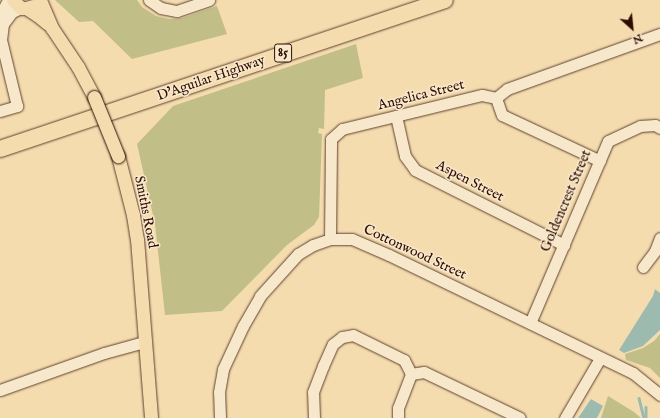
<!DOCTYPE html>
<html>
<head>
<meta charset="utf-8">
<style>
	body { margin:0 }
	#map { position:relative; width:660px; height:418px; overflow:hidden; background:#f4dcaf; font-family:"IM FELL English",serif }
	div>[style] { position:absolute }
	.green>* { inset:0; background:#c1bf87 }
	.water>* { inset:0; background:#9cbbae }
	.stream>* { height:2.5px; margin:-1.25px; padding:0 1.25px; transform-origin:1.25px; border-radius:1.25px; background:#9cbbae }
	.roads { filter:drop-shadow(0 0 1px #5f402d) drop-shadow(0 0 1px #5f402d) }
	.minor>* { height:11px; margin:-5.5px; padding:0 5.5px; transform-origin:5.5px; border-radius:5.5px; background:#f8e8cb }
	.major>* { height:13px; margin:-6.5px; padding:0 6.5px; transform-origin:6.5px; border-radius:6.5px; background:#f4dcaf }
	.highway>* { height:16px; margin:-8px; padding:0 8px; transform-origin:8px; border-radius:8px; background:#f4dcaf }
	.bridges { filter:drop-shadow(0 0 1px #2d0c02) drop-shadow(0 0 1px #2d0c02) }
	.major-bridge>* { height:13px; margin:-6.5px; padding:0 6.5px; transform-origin:6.5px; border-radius:6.5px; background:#f4dcaf }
	span { translate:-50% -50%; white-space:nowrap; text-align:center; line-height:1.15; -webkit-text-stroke:3px #f8e8cb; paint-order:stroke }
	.shield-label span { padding:1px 3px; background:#f8e8cb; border:1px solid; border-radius:3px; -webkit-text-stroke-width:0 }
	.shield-label { font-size:13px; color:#2d0c02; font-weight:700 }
	.street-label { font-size:14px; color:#2d0c02 }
	.north { position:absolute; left:612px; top:8px; width:40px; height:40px; -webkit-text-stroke:3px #f8e8cb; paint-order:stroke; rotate:153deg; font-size:11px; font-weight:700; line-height:16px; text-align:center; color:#2d0c02 }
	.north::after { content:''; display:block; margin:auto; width:14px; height:18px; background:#2d0c02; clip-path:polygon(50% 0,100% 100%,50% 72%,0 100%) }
</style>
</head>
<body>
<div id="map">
	<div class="green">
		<i style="clip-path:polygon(55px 0,137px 0,142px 7px,156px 16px,169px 19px,182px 18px,217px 6px,227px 34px,132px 59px,93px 21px,79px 22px)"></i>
		<i style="clip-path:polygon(356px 44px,363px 78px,325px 90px,324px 129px,319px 128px,318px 133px,322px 134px,319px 217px,314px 225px,287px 245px,222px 311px,165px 315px,155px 224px,137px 144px,173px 106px)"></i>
		<i style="clip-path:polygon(660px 334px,660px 378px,650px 368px,626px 360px,625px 354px,643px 348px,654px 341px)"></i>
		<i style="clip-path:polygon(608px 396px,634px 412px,641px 418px,601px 418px)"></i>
	</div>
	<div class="water">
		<i style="clip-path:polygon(655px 289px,660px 293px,660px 330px,643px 346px,624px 353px,619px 350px,653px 296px)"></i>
		<i style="clip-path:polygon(591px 399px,603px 406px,597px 418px,578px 418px)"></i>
	</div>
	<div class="stream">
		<i style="left:639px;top:398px;width:21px;rotate:76deg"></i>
		<i style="left:646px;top:407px;width:11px;rotate:90deg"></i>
	</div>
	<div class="roads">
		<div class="minor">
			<i style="left:149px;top:0;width:14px;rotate:34deg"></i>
			<i style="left:161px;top:8px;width:16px;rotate:11deg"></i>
			<i style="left:177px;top:11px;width:34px;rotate:-19deg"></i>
			<i style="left:0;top:15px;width:17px;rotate:-62deg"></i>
			<i style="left:496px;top:98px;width:14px;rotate:-39deg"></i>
			<i style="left:507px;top:89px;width:163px;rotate:-19.8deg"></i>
			<i style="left:0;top:111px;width:18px;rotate:-16deg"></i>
			<i style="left:17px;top:106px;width:68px;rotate:-103.6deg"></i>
			<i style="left:1px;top:40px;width:16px;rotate:-83deg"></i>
			<i style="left:3px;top:24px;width:15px;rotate:-53deg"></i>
			<i style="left:12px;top:12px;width:10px;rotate:-24deg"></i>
			<i style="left:396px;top:116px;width:41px;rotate:77.3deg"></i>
			<i style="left:405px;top:156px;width:17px;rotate:54deg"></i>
			<i style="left:415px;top:170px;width:167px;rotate:26.7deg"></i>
			<i style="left:330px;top:239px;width:100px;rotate:-89.4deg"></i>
			<i style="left:331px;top:139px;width:15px;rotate:-42deg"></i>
			<i style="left:342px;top:129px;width:144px;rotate:-13.7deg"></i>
			<i style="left:482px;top:95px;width:14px;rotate:12deg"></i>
			<i style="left:496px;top:98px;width:18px;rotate:71deg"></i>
			<i style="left:502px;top:115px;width:108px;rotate:25.1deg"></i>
			<i style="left:643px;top:267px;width:20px;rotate:-53deg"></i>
			<i style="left:655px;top:251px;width:14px;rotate:-69deg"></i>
			<i style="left:530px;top:323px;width:198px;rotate:-66.8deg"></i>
			<i style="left:608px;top:141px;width:35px;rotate:-25deg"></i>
			<i style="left:640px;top:126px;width:15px;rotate:-4deg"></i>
			<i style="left:655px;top:125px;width:6px;rotate:31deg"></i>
			<i style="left:0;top:390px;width:110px;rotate:-19.6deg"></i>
			<i style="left:104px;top:353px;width:41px;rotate:-15.4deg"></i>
			<i style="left:220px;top:418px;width:26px;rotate:-92deg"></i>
			<i style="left:219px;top:392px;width:23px;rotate:-80deg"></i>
			<i style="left:223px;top:369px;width:47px;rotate:-65.1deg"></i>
			<i style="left:243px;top:326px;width:34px;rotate:-60deg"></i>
			<i style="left:260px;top:296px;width:57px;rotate:-47.9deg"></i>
			<i style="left:298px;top:254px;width:17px;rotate:-31deg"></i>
			<i style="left:313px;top:245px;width:18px;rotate:-19deg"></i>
			<i style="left:330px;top:239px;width:22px"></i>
			<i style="left:352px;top:239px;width:40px;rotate:23.4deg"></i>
			<i style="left:389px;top:255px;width:271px;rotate:25.8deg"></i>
			<i style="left:633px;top:373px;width:35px;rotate:39deg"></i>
			<i style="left:314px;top:418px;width:26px;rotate:-92deg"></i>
			<i style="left:313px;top:392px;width:28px;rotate:-69deg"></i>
			<i style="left:323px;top:366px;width:24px;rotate:-66deg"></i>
			<i style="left:333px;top:344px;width:11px;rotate:-38deg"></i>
			<i style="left:342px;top:337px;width:11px;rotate:-10deg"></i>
			<i style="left:353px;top:335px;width:57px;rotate:26.1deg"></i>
			<i style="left:404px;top:360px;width:16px;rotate:63deg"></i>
			<i style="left:411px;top:374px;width:13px;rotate:-9deg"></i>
			<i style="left:424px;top:372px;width:106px;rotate:25.6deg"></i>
			<i style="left:398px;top:418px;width:10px;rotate:-90deg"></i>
			<i style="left:398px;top:408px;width:36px;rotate:-69deg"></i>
			<i style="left:565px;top:418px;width:69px;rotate:-59.7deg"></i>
		</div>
		<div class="major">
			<i style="left:13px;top:0;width:11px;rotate:45deg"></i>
			<i style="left:21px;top:8px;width:5px"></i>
			<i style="left:26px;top:8px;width:7px;rotate:-16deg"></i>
			<i style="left:40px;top:0;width:30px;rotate:67deg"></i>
			<i style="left:52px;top:28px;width:47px;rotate:56.3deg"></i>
			<i style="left:78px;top:67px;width:34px;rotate:62deg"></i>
			<i style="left:26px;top:8px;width:13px;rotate:32deg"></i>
			<i style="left:37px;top:15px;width:14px;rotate:39deg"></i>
			<i style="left:118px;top:156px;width:61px;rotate:75.7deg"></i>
			<i style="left:133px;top:215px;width:24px;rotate:81deg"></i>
			<i style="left:137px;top:239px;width:180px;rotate:85.5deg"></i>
		</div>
		<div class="highway">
			<i style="left:0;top:149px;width:469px;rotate:-18.5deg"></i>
		</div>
	</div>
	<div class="bridges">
		<div class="major-bridge">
			<i style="left:94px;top:97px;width:64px;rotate:67.9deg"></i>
		</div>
	</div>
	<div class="shield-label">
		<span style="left:283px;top:53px">85</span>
	</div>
	<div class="street-label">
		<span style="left:211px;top:78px;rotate:-19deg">D'Aguilar Highway</span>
		<span style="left:421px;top:95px;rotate:-14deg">Angelica Street</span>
		<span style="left:470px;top:181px;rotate:27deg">Aspen Street</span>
		<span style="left:566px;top:201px;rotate:-67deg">Goldencrest Street</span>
		<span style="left:146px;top:212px;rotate:79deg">Smiths Road</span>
		<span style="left:415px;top:252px;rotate:25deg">Cottonwood Street</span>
	</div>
	<div class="north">N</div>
</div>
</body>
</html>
